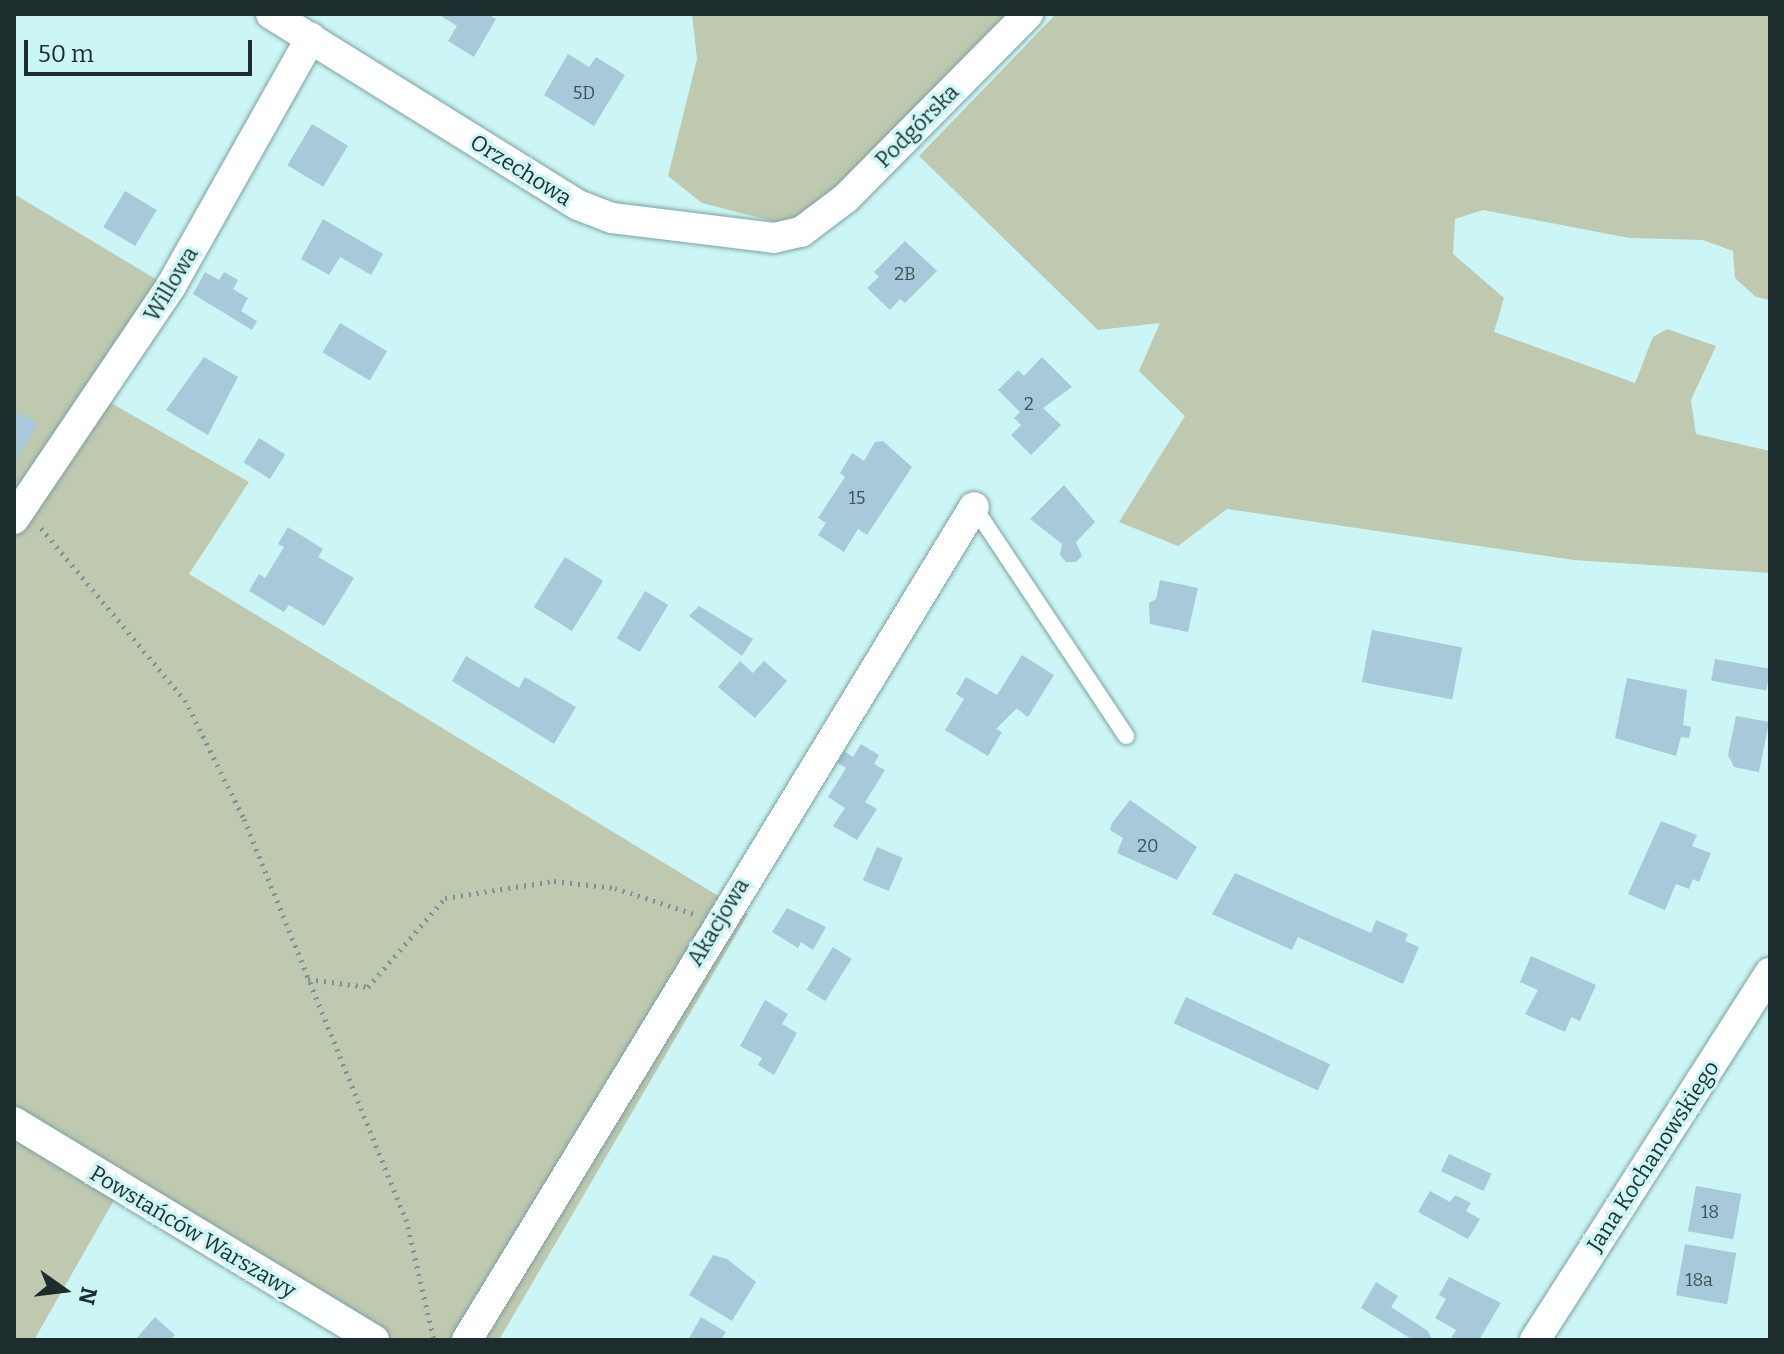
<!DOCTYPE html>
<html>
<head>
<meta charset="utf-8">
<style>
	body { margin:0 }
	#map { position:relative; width:1784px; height:1354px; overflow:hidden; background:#ccf6f5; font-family:Bitter,serif }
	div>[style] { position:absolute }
	.green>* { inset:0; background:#bec9af }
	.building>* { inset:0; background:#a7c9d9; transform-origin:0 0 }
	.path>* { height:5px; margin-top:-2.5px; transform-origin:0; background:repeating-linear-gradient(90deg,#779494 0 2px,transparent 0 8px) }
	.roads { filter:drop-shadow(0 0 2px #7aa2a1) drop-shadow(0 0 2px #7aa2a1) }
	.service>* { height:16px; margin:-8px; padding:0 8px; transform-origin:8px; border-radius:8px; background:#fff }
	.minor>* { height:30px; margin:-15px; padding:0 15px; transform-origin:15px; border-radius:15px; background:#fff }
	span { translate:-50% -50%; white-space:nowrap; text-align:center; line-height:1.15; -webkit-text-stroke:6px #ccf6f5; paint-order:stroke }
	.number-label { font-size:18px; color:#405458 }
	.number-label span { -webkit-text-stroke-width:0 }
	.street-label { font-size:22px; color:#1d2d2d }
	.frame { position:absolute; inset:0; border:16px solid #1d2d2d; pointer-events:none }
	.north { position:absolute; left:24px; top:1250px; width:80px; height:80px; -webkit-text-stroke:6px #ccf6f5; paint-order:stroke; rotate:104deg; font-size:22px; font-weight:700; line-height:32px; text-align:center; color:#1d2d2d }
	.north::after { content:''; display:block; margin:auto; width:28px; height:36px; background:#1d2d2d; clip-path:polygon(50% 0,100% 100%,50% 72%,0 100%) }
	.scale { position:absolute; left:24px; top:40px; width:228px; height:36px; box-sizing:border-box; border:4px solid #1d2d2d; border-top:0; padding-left:10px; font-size:24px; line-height:28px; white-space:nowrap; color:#1d2d2d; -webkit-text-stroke:6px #ccf6f5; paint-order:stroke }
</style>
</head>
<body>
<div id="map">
	<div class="green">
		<i style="clip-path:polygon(692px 14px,1023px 14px,795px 227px,702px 203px,668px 176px,697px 59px)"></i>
		<i style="clip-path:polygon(1056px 14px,1770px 14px,1770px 300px,1756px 297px,1735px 278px,1733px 251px,1703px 240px,1629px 238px,1483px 210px,1455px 219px,1453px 254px,1504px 298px,1494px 332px,1635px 383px,1653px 337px,1667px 329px,1716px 346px,1691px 400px,1696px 434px,1770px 451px,1770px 573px,1574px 560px,1227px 509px,1178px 546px,1119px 522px,1185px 416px,1139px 371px,1160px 323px,1098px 330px,919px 156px)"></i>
		<i style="clip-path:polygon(14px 194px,159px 281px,92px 392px,249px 482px,189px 574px,748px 914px,499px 1340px,374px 1340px,125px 1181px,34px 1340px,14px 1340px)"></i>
	</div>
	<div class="building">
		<i style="clip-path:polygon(438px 14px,488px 14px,496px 19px,474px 57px,448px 41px,457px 26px)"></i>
		<i style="clip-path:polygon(568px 54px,589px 67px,596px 57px,625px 75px,594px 126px,544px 95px)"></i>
		<i style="left:312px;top:124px;width:42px;height:48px;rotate:31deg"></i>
		<i style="left:125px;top:191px;width:37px;height:42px;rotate:31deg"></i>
		<i style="clip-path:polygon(323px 219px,383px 254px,371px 275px,340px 257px,329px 275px,301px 259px)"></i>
		<i style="clip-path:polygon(905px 241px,937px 271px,905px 303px,900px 299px,890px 310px,867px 288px,879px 277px,874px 272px)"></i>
		<i style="clip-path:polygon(205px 272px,219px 280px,224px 272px,238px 280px,233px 289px,248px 298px,241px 311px,257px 321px,252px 330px,193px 294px)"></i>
		<i style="left:340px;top:323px;width:55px;height:34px;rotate:31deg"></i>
		<i style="clip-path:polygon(204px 357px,238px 377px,208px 435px,166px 410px)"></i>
		<i style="clip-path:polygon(1042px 357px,1072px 387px,1043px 408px,1061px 425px,1031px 455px,1011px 435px,1021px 425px,1014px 418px,1020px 412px,998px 390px,1018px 370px,1024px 376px)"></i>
		<i style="clip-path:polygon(19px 412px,38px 424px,14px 463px,14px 420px)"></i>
		<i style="left:259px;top:438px;width:31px;height:29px;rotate:32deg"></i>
		<i style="clip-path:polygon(883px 441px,912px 467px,867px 535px,858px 529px,844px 552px,818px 535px,826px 523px,818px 518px,845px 477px,840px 473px,852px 453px,864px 461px,875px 442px)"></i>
		<i style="clip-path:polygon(1064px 485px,1095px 522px,1076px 542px,1082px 556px,1076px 562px,1066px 562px,1060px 555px,1062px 544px,1030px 519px)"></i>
		<i style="clip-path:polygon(288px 527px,323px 549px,318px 557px,354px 578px,324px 626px,289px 605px,284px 612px,249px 591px,259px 574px,265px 578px,284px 547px,278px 544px)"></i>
		<i style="left:565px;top:557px;width:45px;height:59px;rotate:32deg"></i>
		<i style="clip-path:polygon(1160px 580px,1198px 588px,1188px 632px,1150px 624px,1149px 603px,1156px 599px)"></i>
		<i style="left:645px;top:591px;width:27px;height:55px;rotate:31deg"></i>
		<i style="clip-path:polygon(699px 606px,753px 639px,742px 656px,689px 616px)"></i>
		<i style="left:1372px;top:630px;width:92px;height:53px;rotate:11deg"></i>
		<i style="clip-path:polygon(1022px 655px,1054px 675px,1028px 717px,1004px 699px,1017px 708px,996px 729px,1002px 732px,988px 756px,945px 730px,964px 699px,956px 694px,966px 677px,997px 695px)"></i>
		<i style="clip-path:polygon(466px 656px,519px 688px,525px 677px,576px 707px,554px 744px,452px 681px)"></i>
		<i style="left:1715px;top:659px;width:56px;height:22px;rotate:10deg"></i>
		<i style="clip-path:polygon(740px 661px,753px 673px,764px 661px,787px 681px,755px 718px,718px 687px)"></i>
		<i style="clip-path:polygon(1627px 678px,1687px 690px,1683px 725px,1691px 727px,1689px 738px,1681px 737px,1676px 756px,1615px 738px)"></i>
		<i style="clip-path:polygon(1736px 716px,1769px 722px,1759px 772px,1734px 767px,1728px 755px)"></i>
		<i style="clip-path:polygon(861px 744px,879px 755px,874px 764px,885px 770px,865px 802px,877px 809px,857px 840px,833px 826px,845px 808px,828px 797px,846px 768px,837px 763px,844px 751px,853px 757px)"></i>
		<i style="clip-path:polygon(1130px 800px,1197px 847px,1177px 880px,1117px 853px,1123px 838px,1110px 830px,1112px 823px)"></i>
		<i style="clip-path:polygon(1661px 821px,1697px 835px,1692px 846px,1711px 853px,1699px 882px,1693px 879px,1689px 889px,1676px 884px,1665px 910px,1628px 894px)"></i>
		<i style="left:877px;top:847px;width:28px;height:36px;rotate:23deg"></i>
		<i style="clip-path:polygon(1235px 873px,1371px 933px,1376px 920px,1408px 934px,1405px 941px,1419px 947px,1403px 984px,1298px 937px,1292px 950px,1212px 914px)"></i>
		<i style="clip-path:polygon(787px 908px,826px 927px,813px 950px,801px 942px,798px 948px,772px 932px)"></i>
		<i style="left:833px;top:947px;width:22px;height:50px;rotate:32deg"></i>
		<i style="clip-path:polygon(1531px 956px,1596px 985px,1580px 1021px,1571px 1017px,1565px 1032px,1525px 1014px,1538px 990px,1520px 982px)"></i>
		<i style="left:1186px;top:997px;width:159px;height:29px;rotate:25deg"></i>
		<i style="clip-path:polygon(765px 1000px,788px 1014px,782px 1024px,797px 1033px,774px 1075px,758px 1065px,762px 1058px,740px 1046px)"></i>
		<i style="left:1449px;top:1154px;width:47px;height:19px;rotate:25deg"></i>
		<i style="left:1696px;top:1186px;width:46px;height:46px;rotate:10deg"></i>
		<i style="clip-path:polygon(1430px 1191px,1450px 1202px,1455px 1195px,1471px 1203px,1466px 1211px,1480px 1219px,1468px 1239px,1418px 1212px)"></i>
		<i style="left:1685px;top:1244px;width:52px;height:52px;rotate:10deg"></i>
		<i style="clip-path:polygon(713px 1255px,727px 1259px,756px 1282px,732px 1321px,689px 1295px)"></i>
		<i style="clip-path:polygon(1449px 1277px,1501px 1303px,1479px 1340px,1450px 1340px,1456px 1330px,1435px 1318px,1446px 1299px,1439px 1295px)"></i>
		<i style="clip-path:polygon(1376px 1282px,1398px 1296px,1391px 1307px,1428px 1331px,1432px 1340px,1413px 1340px,1361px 1308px)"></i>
		<i style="clip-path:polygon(155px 1317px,175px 1335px,171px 1340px,135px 1340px)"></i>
		<i style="clip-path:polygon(701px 1317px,726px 1332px,721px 1340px,688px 1340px)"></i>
	</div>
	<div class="path">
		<i style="left:41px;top:528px;width:224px;rotate:50.1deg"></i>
		<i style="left:185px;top:700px;width:133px;rotate:63.6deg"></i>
		<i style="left:244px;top:819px;width:432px;rotate:68deg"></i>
		<i style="left:406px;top:1219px;width:124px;rotate:77deg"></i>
		<i style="left:308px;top:979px;width:61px;rotate:7.6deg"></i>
		<i style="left:368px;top:987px;width:118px;rotate:-49.1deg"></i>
		<i style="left:445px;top:898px;width:110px;rotate:-8.9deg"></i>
		<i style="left:554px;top:881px;width:61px;rotate:6.5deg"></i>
		<i style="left:615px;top:888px;width:83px;rotate:18.2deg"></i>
	</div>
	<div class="roads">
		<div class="service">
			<i style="left:974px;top:507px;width:275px;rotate:56.4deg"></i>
		</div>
		<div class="minor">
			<i style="left:271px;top:14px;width:362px;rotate:31.9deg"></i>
			<i style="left:578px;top:205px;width:36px;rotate:21deg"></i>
			<i style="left:612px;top:218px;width:163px;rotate:7deg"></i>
			<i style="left:774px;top:238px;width:28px;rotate:-13deg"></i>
			<i style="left:801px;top:232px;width:56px;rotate:-37.1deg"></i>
			<i style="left:846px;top:198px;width:259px;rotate:-45.3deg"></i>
			<i style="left:14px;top:519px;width:281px;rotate:-56deg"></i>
			<i style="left:171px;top:286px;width:285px;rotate:-60.6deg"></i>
			<i style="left:14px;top:1122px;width:421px;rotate:31.2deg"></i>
			<i style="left:467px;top:1340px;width:975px;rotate:-58.67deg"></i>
			<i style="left:1535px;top:1340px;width:436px;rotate:-57.4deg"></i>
		</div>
	</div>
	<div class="number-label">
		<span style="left:584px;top:93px">5D</span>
		<span style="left:905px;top:274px">2B</span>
		<span style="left:1029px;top:404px">2</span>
		<span style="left:857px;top:498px">15</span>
		<span style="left:1148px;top:846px">20</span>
		<span style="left:1710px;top:1212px">18</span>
		<span style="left:1699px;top:1280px">18a</span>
	</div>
	<div class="street-label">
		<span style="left:917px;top:126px;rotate:-45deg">Podgórska</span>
		<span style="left:521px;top:170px;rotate:32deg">Orzechowa</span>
		<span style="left:171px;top:284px;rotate:-59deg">Willowa</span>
		<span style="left:718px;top:922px;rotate:-59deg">Akacjowa</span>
		<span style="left:1653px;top:1156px;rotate:-57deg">Jana Kochanowskiego</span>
		<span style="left:193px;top:1232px;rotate:31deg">Powstańców Warszawy</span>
	</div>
	<div class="frame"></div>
	<div class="north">N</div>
	<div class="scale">50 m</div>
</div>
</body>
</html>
